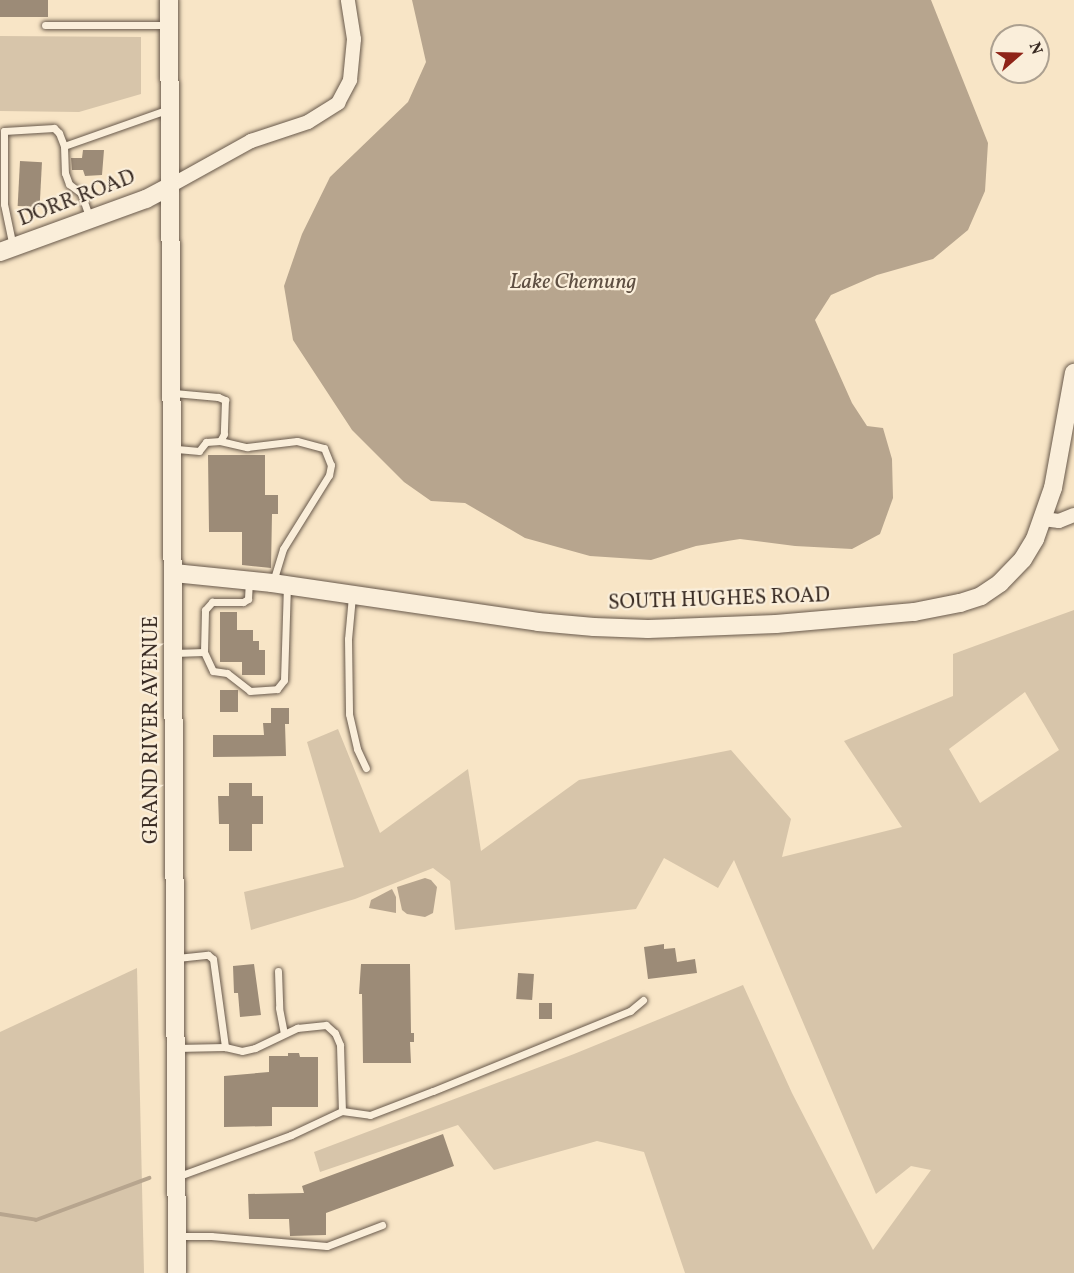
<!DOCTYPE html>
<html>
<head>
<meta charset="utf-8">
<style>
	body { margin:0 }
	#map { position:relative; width:1074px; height:1273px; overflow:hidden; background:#f8e5c6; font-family:Vollkorn,serif }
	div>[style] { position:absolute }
	.green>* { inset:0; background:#d7c5aa }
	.water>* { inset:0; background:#b7a58e }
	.stream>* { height:4px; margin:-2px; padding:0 2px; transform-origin:2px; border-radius:2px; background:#b7a58e }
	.building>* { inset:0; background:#9c8b77; transform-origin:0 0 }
	.roads { filter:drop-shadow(0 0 2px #68594b) drop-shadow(0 0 2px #68594b) }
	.lane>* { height:7px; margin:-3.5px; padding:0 3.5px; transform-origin:3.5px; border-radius:3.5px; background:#faeeda }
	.street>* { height:14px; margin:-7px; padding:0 7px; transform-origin:7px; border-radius:7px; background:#faeeda }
	.secondary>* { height:18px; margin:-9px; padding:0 9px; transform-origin:9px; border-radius:9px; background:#faeeda }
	span { translate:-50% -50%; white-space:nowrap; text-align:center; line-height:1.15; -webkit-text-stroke:4.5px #faeeda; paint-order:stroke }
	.street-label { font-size:21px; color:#382a22 }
	.water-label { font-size:22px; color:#5e4f42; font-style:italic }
	.north { position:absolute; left:990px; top:24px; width:60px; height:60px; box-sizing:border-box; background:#faeeda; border:2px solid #aca090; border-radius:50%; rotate:70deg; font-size:16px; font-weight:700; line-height:24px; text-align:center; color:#382a22 }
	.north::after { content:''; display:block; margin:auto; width:21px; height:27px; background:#8f2418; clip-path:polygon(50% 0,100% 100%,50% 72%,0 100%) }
</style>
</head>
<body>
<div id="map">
	<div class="green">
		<i style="clip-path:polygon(0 36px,141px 37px,141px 94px,79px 112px,0 111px)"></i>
		<i style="clip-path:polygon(evenodd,1074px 610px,1074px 1273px,685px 1273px,644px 1152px,597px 1141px,494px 1170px,458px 1125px,320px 1172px,314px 1152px,574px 1054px,743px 985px,792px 1093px,873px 1250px,931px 1170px,911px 1166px,876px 1194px,734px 860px,718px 888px,664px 858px,636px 909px,455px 930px,450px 881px,433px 868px,355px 899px,251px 930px,244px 892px,344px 867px,307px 742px,338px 729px,380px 833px,468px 769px,481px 851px,579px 780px,731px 750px,791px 819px,782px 857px,902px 827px,844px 741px,953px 696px,953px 654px,1074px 610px,1025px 692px,1059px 750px,980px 803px,949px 749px,1025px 692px)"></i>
		<i style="clip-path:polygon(137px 968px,144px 1273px,0 1273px,0 1032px)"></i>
	</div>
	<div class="water">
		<i style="clip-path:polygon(412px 0,931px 0,988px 143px,985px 191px,968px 230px,933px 259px,877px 275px,831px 295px,815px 320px,852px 403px,867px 426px,883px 428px,892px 459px,893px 498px,880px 534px,852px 549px,795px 546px,740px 539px,696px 546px,651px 560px,590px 556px,525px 538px,465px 503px,431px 501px,404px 482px,352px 430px,293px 340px,284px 286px,302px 234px,330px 177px,408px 102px,426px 62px)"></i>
		<i style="clip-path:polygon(425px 878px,431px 880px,437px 887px,433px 913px,425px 917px,407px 914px,402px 910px,397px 887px)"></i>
		<i style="clip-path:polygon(392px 889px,396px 897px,396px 913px,369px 908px,371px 900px)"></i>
	</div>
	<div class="stream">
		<i style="left:0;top:1214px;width:36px;rotate:9deg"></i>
		<i style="left:36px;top:1220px;width:121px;rotate:-20.4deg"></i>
	</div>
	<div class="building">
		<i style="left:48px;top:0;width:17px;height:48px;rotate:90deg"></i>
		<i style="clip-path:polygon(83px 150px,104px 150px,102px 175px,85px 176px,83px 170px,72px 170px,71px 158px,82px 158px)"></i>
		<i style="left:20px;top:161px;width:22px;height:45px;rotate:3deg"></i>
		<i style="clip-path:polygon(208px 455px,265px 455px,265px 495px,278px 495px,278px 514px,272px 514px,271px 568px,242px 565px,242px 532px,209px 532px)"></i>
		<i style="clip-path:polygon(220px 612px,237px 612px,237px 630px,253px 630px,253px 641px,259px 641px,259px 650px,265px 650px,265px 675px,242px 675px,242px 662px,220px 662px)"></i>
		<i style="left:220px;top:690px;width:18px;height:22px"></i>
		<i style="clip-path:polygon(271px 708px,289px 708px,289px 724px,285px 724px,286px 756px,213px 757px,213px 735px,264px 735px,263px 723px,271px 723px)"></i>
		<i style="clip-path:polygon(229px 783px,252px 783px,252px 796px,263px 796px,263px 824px,252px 824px,252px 851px,229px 851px,229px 824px,219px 824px,218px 796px,229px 796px)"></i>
		<i style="clip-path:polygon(664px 944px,664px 949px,675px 948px,677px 962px,695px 959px,697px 973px,648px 979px,644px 947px)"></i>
		<i style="clip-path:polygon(254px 964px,261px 1015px,240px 1017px,238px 993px,234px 993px,233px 966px)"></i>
		<i style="clip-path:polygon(361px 964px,410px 964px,411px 1033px,414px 1033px,414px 1042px,410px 1042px,411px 1063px,363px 1063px,362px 994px,359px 994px)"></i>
		<i style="left:518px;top:973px;width:16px;height:26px;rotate:4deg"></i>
		<i style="left:539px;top:1003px;width:13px;height:16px"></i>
		<i style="clip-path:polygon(288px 1053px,299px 1053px,300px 1057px,318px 1057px,318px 1107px,272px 1107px,272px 1126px,224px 1127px,224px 1076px,269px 1072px,269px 1056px,288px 1056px)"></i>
		<i style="clip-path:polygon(443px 1134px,454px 1166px,326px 1213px,326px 1235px,290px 1236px,289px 1219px,249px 1219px,248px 1194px,304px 1193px,302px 1186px)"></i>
	</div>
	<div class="roads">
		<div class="lane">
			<i style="left:45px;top:25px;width:124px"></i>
			<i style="left:64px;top:146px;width:111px;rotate:-19.4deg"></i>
			<i style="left:13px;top:247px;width:44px;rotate:-101.8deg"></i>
			<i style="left:4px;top:204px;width:73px;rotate:-90deg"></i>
			<i style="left:4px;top:131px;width:50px;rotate:-3.4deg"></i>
			<i style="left:54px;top:128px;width:7px;rotate:45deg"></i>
			<i style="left:59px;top:133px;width:14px;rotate:69deg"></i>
			<i style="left:64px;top:146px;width:27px;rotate:88deg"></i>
			<i style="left:65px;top:173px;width:12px;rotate:70deg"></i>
			<i style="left:69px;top:184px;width:15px;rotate:37deg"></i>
			<i style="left:81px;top:193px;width:28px;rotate:71deg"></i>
			<i style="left:174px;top:393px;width:44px;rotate:5.2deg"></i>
			<i style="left:218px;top:397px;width:8px;rotate:23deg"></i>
			<i style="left:225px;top:400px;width:34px;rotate:92deg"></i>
			<i style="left:224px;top:434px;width:8px;rotate:120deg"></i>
			<i style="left:220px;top:441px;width:14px;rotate:176deg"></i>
			<i style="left:206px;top:442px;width:11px;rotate:128deg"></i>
			<i style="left:199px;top:451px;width:25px;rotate:-175deg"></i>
			<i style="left:220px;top:441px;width:28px;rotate:13deg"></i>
			<i style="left:247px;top:447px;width:50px;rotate:-6.8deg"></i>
			<i style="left:297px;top:441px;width:28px;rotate:15deg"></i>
			<i style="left:324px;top:448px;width:18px;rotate:68deg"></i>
			<i style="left:331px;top:465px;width:10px;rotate:101deg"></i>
			<i style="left:329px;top:475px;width:87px;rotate:121.9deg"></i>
			<i style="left:283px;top:549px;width:34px;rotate:107deg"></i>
			<i style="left:352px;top:596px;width:43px;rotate:95.3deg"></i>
			<i style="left:348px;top:639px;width:75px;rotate:89.2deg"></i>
			<i style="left:349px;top:714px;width:36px;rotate:77deg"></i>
			<i style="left:357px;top:749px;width:21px;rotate:65deg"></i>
			<i style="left:204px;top:652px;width:42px;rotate:-88.6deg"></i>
			<i style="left:205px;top:610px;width:11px;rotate:-49deg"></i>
			<i style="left:212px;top:602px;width:31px"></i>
			<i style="left:243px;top:602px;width:6px;rotate:-31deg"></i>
			<i style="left:248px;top:599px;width:18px;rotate:-87deg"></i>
			<i style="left:174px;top:653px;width:30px;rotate:-2deg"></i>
			<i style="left:204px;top:652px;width:21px;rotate:65deg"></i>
			<i style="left:213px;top:671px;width:14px;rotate:8deg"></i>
			<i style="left:227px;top:673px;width:29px;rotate:38deg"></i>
			<i style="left:250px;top:691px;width:27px;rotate:-4deg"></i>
			<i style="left:277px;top:689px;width:11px;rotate:-52deg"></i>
			<i style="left:284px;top:680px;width:94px;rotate:-88.2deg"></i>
			<i style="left:177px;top:958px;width:31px;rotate:-6deg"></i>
			<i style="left:208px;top:955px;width:6px;rotate:39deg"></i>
			<i style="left:213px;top:959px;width:89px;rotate:82.2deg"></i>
			<i style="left:278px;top:971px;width:37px;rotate:88deg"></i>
			<i style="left:279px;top:1008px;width:25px;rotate:79deg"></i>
			<i style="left:176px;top:1048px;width:49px;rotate:-1.2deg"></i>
			<i style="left:225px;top:1047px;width:17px;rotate:13deg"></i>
			<i style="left:242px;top:1051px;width:13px;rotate:-13deg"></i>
			<i style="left:255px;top:1048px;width:47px;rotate:-25.5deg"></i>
			<i style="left:297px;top:1028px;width:29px;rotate:-6deg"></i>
			<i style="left:326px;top:1025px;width:12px;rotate:42deg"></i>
			<i style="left:335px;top:1033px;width:13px;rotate:67deg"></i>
			<i style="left:340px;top:1045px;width:66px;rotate:88.3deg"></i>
			<i style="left:179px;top:1176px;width:119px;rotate:-20.1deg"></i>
			<i style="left:291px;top:1135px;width:56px;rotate:-25.2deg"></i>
			<i style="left:342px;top:1111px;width:28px;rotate:8deg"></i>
			<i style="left:370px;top:1115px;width:67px;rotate:-20.9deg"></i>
			<i style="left:433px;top:1091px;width:213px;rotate:-22.1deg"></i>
			<i style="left:630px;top:1011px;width:17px;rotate:-40deg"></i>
			<i style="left:179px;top:1236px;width:32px"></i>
			<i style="left:211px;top:1236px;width:116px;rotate:4.9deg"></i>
			<i style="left:327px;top:1246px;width:59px;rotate:-20.9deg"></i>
		</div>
		<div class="street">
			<i style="left:170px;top:186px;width:93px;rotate:-29.1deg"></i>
			<i style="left:251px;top:141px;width:60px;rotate:-18.4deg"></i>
			<i style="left:308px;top:122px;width:36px;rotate:-32deg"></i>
			<i style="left:338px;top:103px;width:26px;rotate:-62deg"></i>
			<i style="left:350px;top:80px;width:41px;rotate:-84.4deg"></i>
			<i style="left:354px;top:39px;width:39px;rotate:-99deg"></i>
			<i style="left:1043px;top:519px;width:16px;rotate:7deg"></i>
			<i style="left:1059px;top:521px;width:16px;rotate:-22deg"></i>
		</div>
		<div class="secondary">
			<i style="left:169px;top:0;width:1273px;rotate:89.64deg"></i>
			<i style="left:0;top:252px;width:155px;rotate:-20deg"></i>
			<i style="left:146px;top:199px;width:27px;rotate:-28deg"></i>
			<i style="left:174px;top:573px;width:99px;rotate:5.8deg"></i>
			<i style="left:272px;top:583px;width:269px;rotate:8.3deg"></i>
			<i style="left:538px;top:622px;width:56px;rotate:5.1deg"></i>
			<i style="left:594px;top:627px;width:54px;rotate:2.1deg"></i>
			<i style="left:648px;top:629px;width:128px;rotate:-2.2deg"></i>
			<i style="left:776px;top:624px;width:139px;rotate:-5deg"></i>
			<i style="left:914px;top:612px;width:47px;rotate:-11.1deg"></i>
			<i style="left:960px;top:603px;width:22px;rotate:-18deg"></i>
			<i style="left:981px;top:596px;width:23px;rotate:-34deg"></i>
			<i style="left:1000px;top:583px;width:33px;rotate:-46deg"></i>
			<i style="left:1023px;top:559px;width:23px;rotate:-59deg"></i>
			<i style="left:1035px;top:539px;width:54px;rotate:-70.6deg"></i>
			<i style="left:1053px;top:488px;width:117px;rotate:-79.7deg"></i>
		</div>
	</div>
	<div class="street-label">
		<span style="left:77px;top:199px;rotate:-21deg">DORR ROAD</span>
		<span style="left:719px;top:600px;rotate:-2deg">SOUTH HUGHES ROAD</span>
		<span style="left:152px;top:730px;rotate:-90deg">GRAND RIVER AVENUE</span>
	</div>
	<div class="water-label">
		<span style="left:573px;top:283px">Lake Chemung</span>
	</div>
	<div class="north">N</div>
</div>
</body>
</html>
